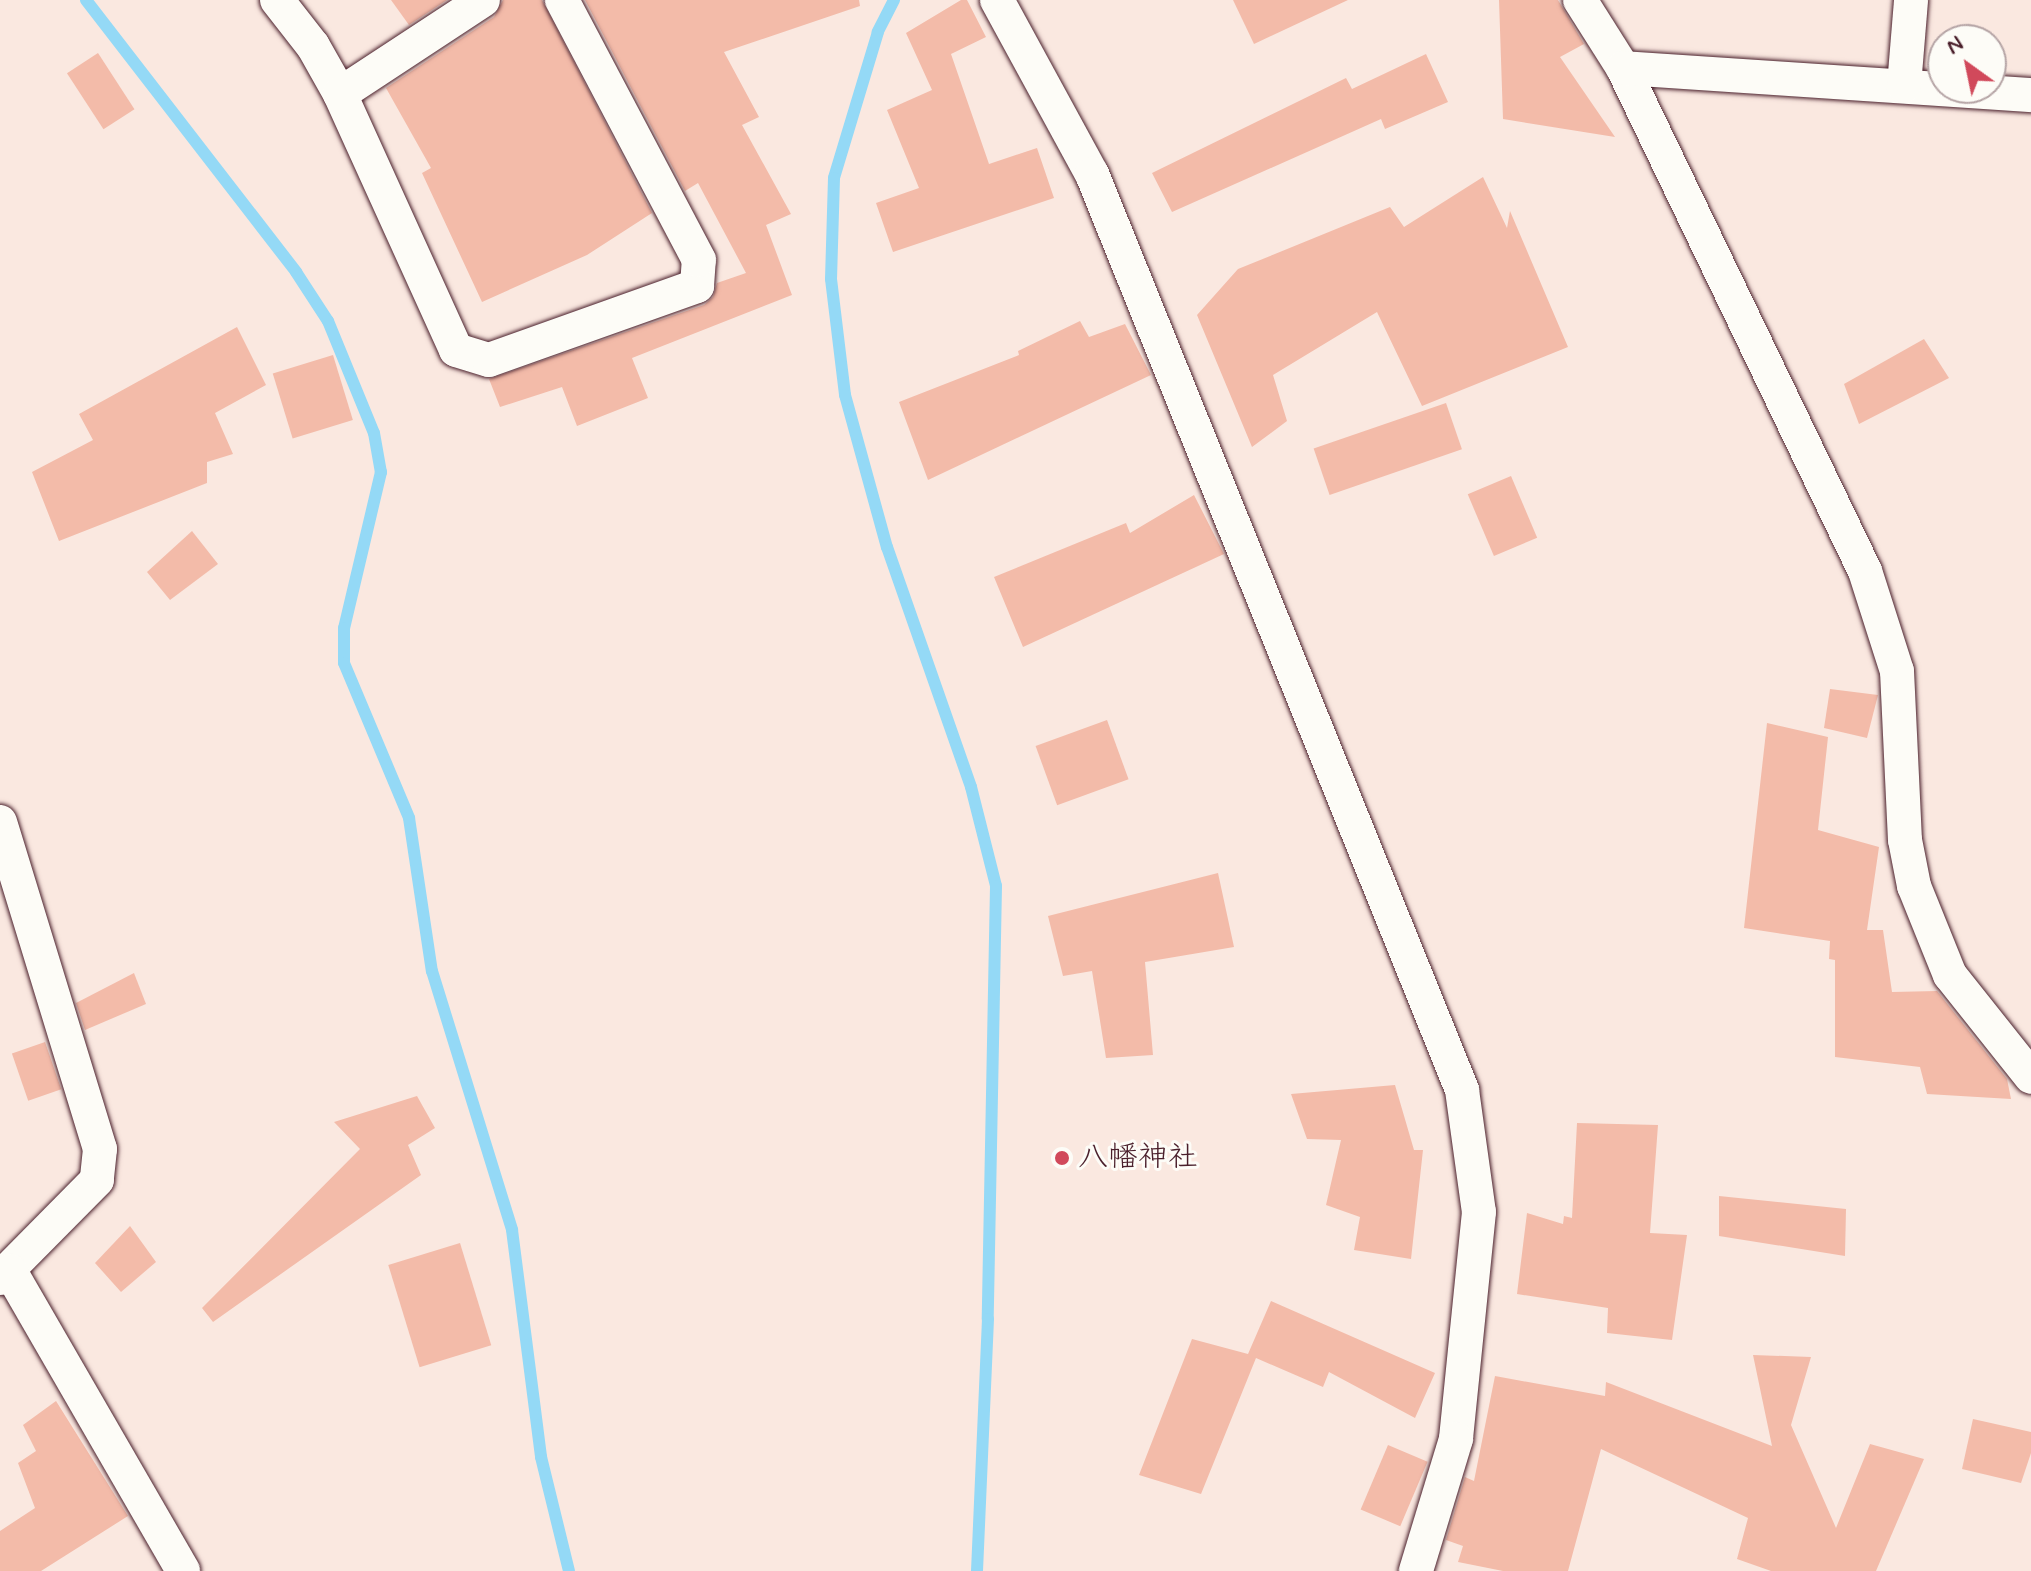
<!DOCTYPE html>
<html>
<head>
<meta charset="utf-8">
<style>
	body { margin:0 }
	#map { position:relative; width:2031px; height:1571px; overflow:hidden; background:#fae8e0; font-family:Mynerve,"Klee One",sans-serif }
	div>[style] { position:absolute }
	.stream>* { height:12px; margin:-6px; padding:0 6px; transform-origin:6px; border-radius:6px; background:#94d9f6 }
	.building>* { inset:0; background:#f3bba9; transform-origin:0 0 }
	.roads { filter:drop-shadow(0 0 2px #4a1f2b) drop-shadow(0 0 2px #4a1f2b) }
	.minor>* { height:34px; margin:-17px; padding:0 17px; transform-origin:17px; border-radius:17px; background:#fdfcf7 }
	.dots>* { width:22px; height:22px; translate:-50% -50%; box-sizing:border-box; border:4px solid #fdfcf7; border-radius:50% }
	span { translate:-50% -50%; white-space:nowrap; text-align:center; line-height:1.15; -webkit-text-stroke:6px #fdfcf7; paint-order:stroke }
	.poi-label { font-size:30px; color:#4a1f2b }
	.left { translate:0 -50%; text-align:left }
	.north { position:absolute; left:1927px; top:24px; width:80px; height:80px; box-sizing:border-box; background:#fdfcf7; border:2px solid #b5a4a5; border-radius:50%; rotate:327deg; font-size:22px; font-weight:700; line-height:32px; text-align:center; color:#4a1f2b }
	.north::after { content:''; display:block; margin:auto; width:28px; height:36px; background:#d1495b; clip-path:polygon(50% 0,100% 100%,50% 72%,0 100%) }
</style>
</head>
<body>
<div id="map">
	<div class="stream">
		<i style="left:86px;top:0;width:344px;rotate:52.3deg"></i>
		<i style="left:296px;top:272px;width:59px;rotate:56.9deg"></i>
		<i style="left:328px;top:321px;width:121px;rotate:67.7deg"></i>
		<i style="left:374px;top:433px;width:40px;rotate:80deg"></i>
		<i style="left:381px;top:472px;width:160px;rotate:103.3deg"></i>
		<i style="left:344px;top:628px;width:35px;rotate:90deg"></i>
		<i style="left:344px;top:663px;width:168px;rotate:67.2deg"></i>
		<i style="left:409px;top:818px;width:155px;rotate:81.5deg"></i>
		<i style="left:432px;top:971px;width:271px;rotate:72.8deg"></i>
		<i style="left:512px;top:1230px;width:229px;rotate:82.7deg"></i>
		<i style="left:541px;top:1457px;width:117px;rotate:76.2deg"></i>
		<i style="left:894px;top:0;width:36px;rotate:117deg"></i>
		<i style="left:878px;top:32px;width:152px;rotate:106.8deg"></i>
		<i style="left:834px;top:178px;width:101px;rotate:91.7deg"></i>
		<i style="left:831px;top:279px;width:117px;rotate:83.1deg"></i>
		<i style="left:845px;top:395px;width:158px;rotate:74.6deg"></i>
		<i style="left:887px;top:547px;width:254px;rotate:70.7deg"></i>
		<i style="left:971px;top:787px;width:102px;rotate:75.8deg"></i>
		<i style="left:996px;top:886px;width:433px;rotate:91.1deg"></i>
		<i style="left:988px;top:1319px;width:252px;rotate:92.5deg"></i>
	</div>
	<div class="building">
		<i style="clip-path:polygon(391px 0,447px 0,409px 25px)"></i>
		<i style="clip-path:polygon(503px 0,542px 0,652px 213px,587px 255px,482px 302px,422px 173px,431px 168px,386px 88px,494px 17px)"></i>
		<i style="clip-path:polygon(585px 0,859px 0,860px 6px,724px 52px,759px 117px,742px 125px,791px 214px,766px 225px,792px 295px,632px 358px,648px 398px,577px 426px,562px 387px,500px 407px,489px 379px,704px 305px,713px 297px,717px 283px,746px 273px,698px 183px,685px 191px)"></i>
		<i style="clip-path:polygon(961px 0,967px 0,986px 37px,951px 54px,989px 164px,1037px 148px,1054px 198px,893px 252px,876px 203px,919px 188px,887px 110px,932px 90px,906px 33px)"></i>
		<i style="clip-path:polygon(1233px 0,1348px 0,1254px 44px)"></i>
		<i style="clip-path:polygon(1499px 0,1558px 0,1584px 44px,1560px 57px,1615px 137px,1503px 119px)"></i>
		<i style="left:98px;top:53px;width:67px;height:37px;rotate:57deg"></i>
		<i style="clip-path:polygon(1426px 54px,1448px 102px,1385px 129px,1381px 119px,1172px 212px,1152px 173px,1346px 78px,1352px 89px)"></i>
		<i style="clip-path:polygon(1483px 177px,1507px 228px,1510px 211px,1568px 347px,1422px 406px,1377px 312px,1273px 375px,1287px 421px,1252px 447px,1197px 315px,1238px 269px,1390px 207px,1404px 227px)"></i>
		<i style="clip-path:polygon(1080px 321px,1089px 337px,1125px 324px,1151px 375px,928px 480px,899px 402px,1019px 355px,1018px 351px)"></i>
		<i style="clip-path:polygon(237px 327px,266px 385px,215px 413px,233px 454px,207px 462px,207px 483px,59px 541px,32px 472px,93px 440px,79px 414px)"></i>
		<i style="clip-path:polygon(1924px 339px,1949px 378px,1859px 424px,1844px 384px)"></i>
		<i style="left:333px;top:355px;width:68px;height:63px;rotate:73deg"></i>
		<i style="left:1446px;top:403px;width:49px;height:140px;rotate:71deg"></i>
		<i style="left:1511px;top:476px;width:67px;height:47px;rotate:67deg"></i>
		<i style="clip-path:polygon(1194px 495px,1224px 554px,1023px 647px,994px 577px,1126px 523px,1130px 533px)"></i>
		<i style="clip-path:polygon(192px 531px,218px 564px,170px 600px,147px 572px)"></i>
		<i style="clip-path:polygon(1830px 689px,1878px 695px,1867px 738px,1824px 728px)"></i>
		<i style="left:1107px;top:720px;width:63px;height:76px;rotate:70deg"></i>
		<i style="clip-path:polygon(1767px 723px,1828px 737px,1818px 830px,1879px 847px,1867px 930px,1883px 930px,1892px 992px,1937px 991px,2007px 1079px,2011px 1099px,1927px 1094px,1920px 1067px,1835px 1057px,1835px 960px,1829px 959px,1830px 941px,1744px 928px)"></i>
		<i style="clip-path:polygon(1218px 873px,1234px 947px,1145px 962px,1153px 1055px,1106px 1058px,1092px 971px,1063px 976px,1048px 916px)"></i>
		<i style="clip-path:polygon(134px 973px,146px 1004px,85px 1030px,76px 1003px)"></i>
		<i style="left:45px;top:1042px;width:50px;height:35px;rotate:71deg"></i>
		<i style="clip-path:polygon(1395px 1085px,1414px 1150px,1423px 1150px,1411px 1259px,1354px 1250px,1360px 1217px,1326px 1205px,1341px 1140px,1307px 1139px,1291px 1094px)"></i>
		<i style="clip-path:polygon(417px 1096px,435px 1128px,408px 1145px,421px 1175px,213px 1322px,202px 1308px,360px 1149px,334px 1122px)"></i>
		<i style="clip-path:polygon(1577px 1123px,1658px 1125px,1650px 1233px,1687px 1235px,1672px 1340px,1607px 1333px,1608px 1308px,1517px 1294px,1527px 1213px,1563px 1224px,1564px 1216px,1572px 1218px)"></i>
		<i style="clip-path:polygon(1719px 1196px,1846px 1209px,1845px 1256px,1719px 1236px)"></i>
		<i style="clip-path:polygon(130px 1226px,156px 1262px,121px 1292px,95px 1263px)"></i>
		<i style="left:460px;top:1243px;width:107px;height:75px;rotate:73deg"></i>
		<i style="clip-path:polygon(1271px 1301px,1435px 1373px,1415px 1418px,1329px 1372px,1323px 1387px,1256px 1358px,1201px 1494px,1139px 1475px,1192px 1339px,1248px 1354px)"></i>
		<i style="clip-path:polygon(1753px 1355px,1811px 1357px,1791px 1425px,1836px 1528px,1870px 1444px,1924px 1459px,1876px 1571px,1771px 1571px,1737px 1559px,1748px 1518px,1601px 1449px,1568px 1571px,1503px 1571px,1458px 1562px,1463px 1546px,1446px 1540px,1465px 1477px,1474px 1481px,1495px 1376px,1605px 1396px,1606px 1382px,1772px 1446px)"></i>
		<i style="clip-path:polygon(56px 1401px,128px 1516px,41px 1571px,0 1571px,0 1531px,35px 1508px,18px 1463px,36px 1451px,23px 1425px)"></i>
		<i style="clip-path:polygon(1973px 1419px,2031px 1432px,2031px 1453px,2021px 1483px,1962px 1469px)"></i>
		<i style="left:1388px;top:1445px;width:43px;height:70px;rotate:23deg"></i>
	</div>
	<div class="roads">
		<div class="minor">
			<i style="left:277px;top:0;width:58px;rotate:52deg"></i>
			<i style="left:313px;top:46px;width:55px;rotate:60.6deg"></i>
			<i style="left:340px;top:94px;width:281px;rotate:65.6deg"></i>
			<i style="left:456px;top:350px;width:34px;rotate:17deg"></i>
			<i style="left:489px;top:360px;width:221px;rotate:-19.6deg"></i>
			<i style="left:697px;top:286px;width:26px;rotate:-86deg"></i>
			<i style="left:699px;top:260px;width:294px;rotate:-117.8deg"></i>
			<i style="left:997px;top:0;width:198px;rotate:61.4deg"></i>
			<i style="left:1092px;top:174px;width:988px;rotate:68deg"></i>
			<i style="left:1462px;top:1090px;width:123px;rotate:82.1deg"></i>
			<i style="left:1479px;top:1212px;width:228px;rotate:95.8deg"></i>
			<i style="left:1456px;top:1439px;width:138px;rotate:106.9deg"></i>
			<i style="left:1580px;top:0;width:80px;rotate:57.7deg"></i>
			<i style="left:1623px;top:68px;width:558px;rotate:64.31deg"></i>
			<i style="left:1865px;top:571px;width:105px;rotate:72.3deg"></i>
			<i style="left:1897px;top:671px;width:169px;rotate:87.3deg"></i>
			<i style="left:1905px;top:840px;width:47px;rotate:78.9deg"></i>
			<i style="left:1914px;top:886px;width:96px;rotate:68deg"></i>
			<i style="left:1950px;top:975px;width:130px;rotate:51.5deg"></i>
			<i style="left:1623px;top:68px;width:409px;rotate:3.8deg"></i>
			<i style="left:1904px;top:86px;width:86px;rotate:-85.3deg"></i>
			<i style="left:340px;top:94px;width:171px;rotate:-33.3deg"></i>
			<i style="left:0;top:822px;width:342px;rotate:73deg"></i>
			<i style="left:100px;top:1149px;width:31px;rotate:96deg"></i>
			<i style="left:97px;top:1180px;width:138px;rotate:134.7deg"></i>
			<i style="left:10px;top:1271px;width:346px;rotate:60deg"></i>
		</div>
	</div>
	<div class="dots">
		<i style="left:1062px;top:1158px;background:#d1495b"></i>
	</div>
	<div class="poi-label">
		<span class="left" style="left:1078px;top:1158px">八幡神社</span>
	</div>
	<div class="north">N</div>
</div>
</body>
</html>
